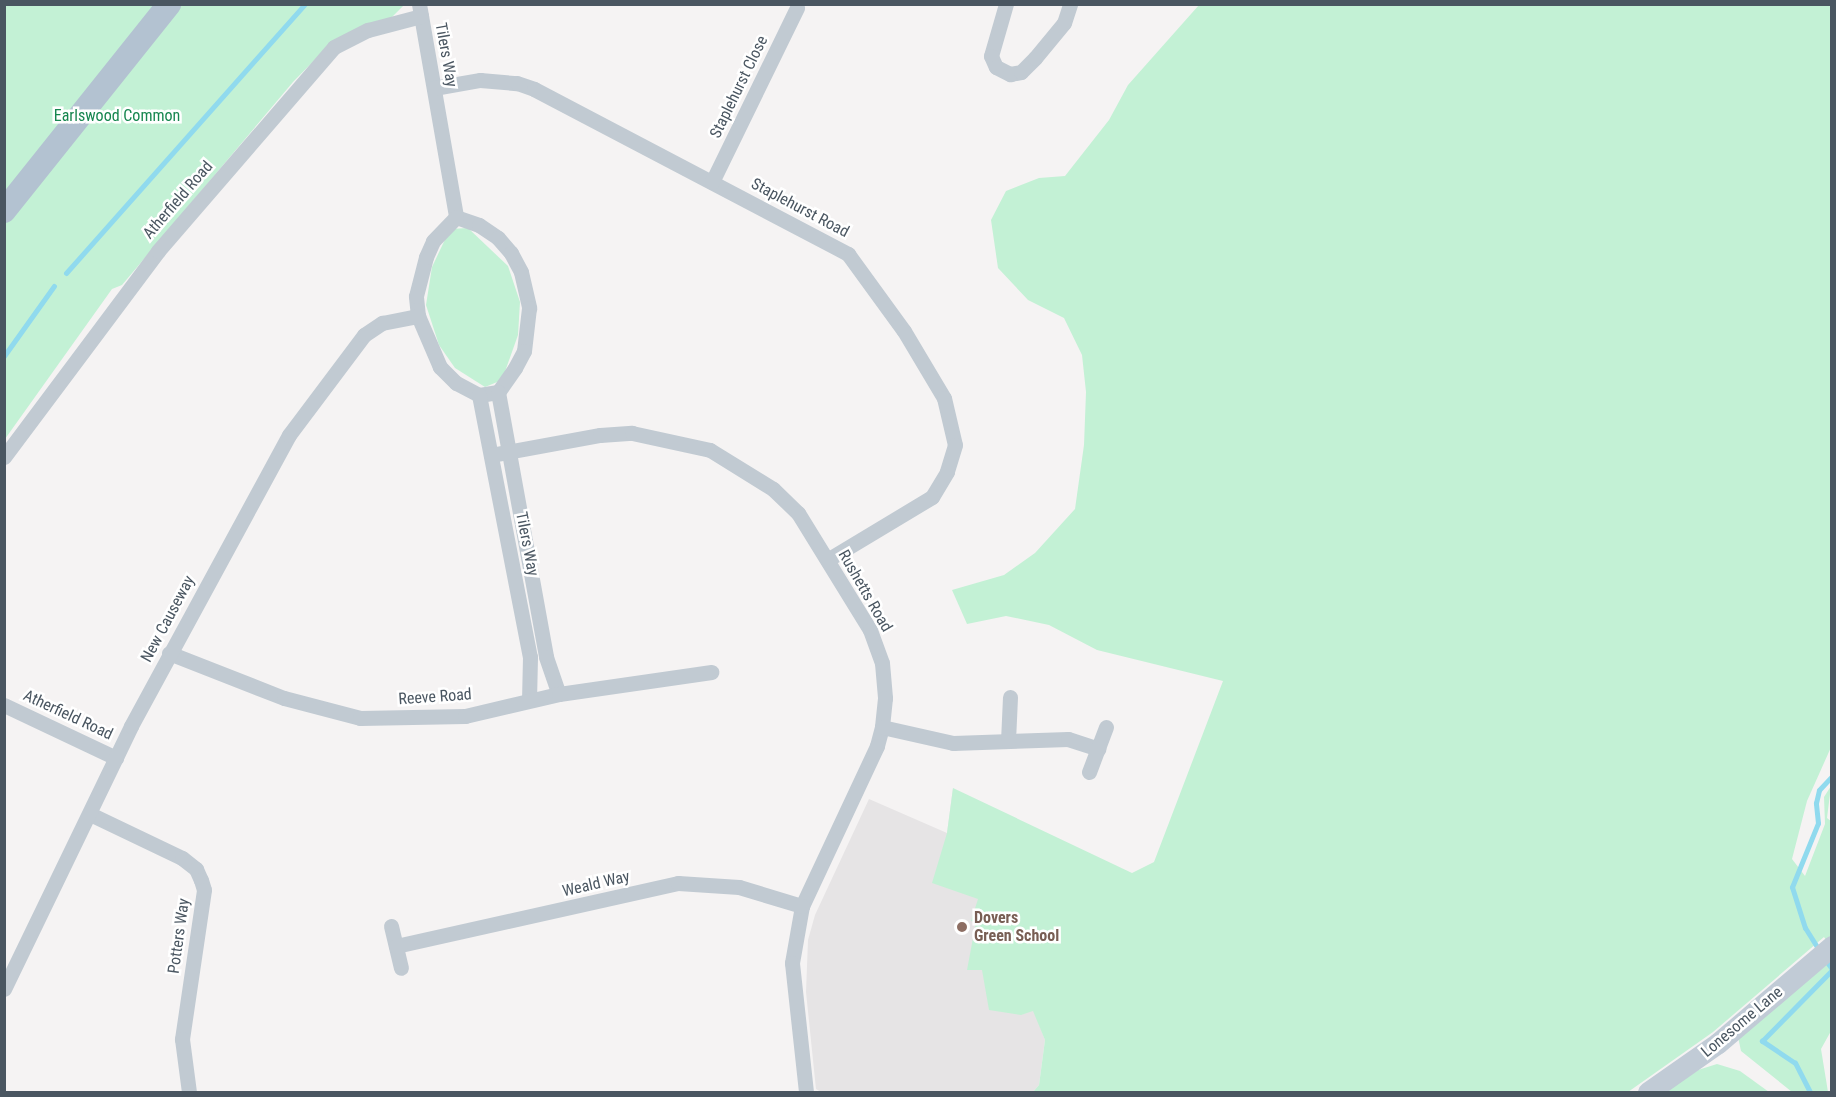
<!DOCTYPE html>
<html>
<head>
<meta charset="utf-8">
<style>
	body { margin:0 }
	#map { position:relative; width:1836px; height:1097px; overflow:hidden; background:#f5f3f3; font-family:"Roboto Condensed",sans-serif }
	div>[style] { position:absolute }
	.education>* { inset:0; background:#e6e4e5 }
	.green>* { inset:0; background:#c3f1d5 }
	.stream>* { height:5px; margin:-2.5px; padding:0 2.5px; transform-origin:2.5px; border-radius:2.5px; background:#90daee }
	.street>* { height:15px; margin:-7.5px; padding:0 7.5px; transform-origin:7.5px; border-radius:7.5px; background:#c1cad2 }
	.secondary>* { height:21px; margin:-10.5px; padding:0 10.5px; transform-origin:10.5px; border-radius:10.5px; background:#c1cbd6 }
	.primary>* { height:24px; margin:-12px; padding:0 12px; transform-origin:12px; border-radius:12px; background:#b3c2d1 }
	.dots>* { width:16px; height:16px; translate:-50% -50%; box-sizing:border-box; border:3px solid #fff; border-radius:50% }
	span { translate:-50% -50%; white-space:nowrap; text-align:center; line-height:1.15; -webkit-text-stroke:5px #fff; paint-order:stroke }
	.street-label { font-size:16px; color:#4a5661 }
	.park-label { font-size:16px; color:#17864f }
	.education-label { font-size:16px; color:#785e54; font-weight:700 }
	.left { translate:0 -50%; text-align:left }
	.frame { position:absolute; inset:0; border:6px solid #4a5661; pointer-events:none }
</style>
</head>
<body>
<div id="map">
	<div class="education">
		<i style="clip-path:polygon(953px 788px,1045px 1040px,1039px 1085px,1033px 1092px,821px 1092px,816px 1089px,806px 992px,808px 940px,815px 915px,869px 799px,947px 833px)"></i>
	</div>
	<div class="green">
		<i style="clip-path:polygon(4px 5px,404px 5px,389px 20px,333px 41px,293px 82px,122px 285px,112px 289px,5px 439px)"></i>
		<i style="clip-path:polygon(1199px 5px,1831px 5px,1832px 745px,1807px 801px,1792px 859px,1805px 876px,1825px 824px,1824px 797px,1831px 786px,1827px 818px,1832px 822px,1831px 947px,1824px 937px,1713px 1032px,1628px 1092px,1033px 1092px,1039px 1085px,1045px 1040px,1033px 1011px,1021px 1015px,989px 1010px,982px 970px,967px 970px,976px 922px,971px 921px,978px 899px,932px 883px,947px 833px,953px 788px,1132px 873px,1154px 862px,1223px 681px,1097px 650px,1049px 625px,1006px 616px,967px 624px,952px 590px,1004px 575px,1035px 553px,1075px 509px,1084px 445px,1086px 392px,1082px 355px,1064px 318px,1028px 300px,998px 268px,991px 220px,1006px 191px,1039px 178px,1065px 176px,1109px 120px,1128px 85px)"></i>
		<i style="clip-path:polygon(468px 228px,508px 266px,520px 302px,518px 335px,502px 380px,485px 387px,455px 368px,439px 345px,426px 305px,432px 267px,450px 229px)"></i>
		<i style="clip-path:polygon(1831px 961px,1831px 1031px,1821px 1049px,1828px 1092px,1792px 1092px,1741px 1051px,1738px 1037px)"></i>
		<i style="clip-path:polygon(1717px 1064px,1740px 1071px,1769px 1092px,1665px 1092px,1698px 1070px)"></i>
	</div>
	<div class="stream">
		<i style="left:66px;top:273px;width:360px;rotate:-48.4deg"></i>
		<i style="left:4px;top:356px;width:86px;rotate:-54.5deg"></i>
		<i style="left:1819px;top:950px;width:26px;rotate:-122deg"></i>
		<i style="left:1805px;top:928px;width:43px;rotate:-107.6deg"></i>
		<i style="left:1792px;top:887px;width:69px;rotate:-67.9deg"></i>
		<i style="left:1818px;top:823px;width:20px;rotate:-96deg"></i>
		<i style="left:1816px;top:803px;width:13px;rotate:-77deg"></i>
		<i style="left:1819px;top:790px;width:19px;rotate:-47deg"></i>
		<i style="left:1824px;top:958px;width:14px;rotate:54deg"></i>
		<i style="left:1810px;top:1092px;width:33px;rotate:-117deg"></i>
		<i style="left:1795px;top:1063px;width:40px;rotate:-146deg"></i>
		<i style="left:1762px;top:1041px;width:100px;rotate:-45.4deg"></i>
	</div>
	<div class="street">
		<i style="left:419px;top:4px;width:216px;rotate:80.1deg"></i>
		<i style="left:1006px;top:4px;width:54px;rotate:106.1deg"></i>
		<i style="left:991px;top:56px;width:12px;rotate:66deg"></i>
		<i style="left:996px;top:67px;width:16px;rotate:27deg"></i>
		<i style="left:1010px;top:74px;width:11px;rotate:-10deg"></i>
		<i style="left:1021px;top:72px;width:20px;rotate:-45deg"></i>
		<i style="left:1035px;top:58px;width:45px;rotate:-50.4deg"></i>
		<i style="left:1064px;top:23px;width:20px;rotate:-72deg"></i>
		<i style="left:434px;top:88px;width:47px;rotate:-9.9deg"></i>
		<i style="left:480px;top:80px;width:37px;rotate:5deg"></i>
		<i style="left:517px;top:83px;width:18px;rotate:19deg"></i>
		<i style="left:534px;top:89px;width:355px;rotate:27.7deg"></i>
		<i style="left:848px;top:254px;width:95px;rotate:54deg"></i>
		<i style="left:904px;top:331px;width:78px;rotate:59.2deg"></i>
		<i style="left:944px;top:398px;width:48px;rotate:76.8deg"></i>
		<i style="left:955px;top:445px;width:28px;rotate:107deg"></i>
		<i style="left:947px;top:472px;width:29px;rotate:121deg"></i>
		<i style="left:932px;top:497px;width:122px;rotate:149deg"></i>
		<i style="left:712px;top:182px;width:194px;rotate:-64deg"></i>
		<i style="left:456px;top:217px;width:24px;rotate:19deg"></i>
		<i style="left:479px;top:225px;width:23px;rotate:34deg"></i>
		<i style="left:498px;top:238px;width:20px;rotate:49deg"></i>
		<i style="left:511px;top:253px;width:21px;rotate:62deg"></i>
		<i style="left:521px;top:272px;width:37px;rotate:77deg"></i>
		<i style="left:529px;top:308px;width:43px;rotate:96.6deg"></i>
		<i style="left:524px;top:351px;width:19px;rotate:118deg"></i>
		<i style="left:515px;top:368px;width:29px;rotate:125deg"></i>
		<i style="left:498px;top:392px;width:19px;rotate:171deg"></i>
		<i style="left:479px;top:395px;width:26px;rotate:-152deg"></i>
		<i style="left:456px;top:383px;width:23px;rotate:-135deg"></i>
		<i style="left:440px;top:367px;width:56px;rotate:-113.3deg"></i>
		<i style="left:418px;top:316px;width:20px;rotate:-96deg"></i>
		<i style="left:416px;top:296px;width:40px;rotate:-75.6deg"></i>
		<i style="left:426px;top:257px;width:17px;rotate:-66deg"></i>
		<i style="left:433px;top:241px;width:33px;rotate:-46deg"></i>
		<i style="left:498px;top:392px;width:269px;rotate:79.7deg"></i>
		<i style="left:546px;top:657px;width:39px;rotate:71deg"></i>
		<i style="left:479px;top:395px;width:267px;rotate:79deg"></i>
		<i style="left:530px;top:657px;width:43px;rotate:91.3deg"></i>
		<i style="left:491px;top:455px;width:111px;rotate:-10.4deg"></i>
		<i style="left:600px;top:435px;width:32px;rotate:-4deg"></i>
		<i style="left:632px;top:433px;width:80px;rotate:12.3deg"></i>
		<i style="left:710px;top:450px;width:74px;rotate:31.8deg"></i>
		<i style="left:773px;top:489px;width:35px;rotate:44deg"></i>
		<i style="left:798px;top:513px;width:137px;rotate:58.4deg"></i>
		<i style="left:870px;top:630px;width:35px;rotate:70deg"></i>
		<i style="left:882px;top:663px;width:35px;rotate:85deg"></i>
		<i style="left:885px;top:698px;width:29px;rotate:96deg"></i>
		<i style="left:882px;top:727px;width:20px;rotate:105deg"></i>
		<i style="left:877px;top:746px;width:177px;rotate:115.1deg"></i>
		<i style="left:802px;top:906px;width:58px;rotate:100deg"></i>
		<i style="left:792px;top:963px;width:130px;rotate:83.8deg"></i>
		<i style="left:4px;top:457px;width:257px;rotate:-53.2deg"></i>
		<i style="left:158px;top:251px;width:269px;rotate:-49.2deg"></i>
		<i style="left:334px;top:47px;width:38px;rotate:-27deg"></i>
		<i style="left:368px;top:30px;width:55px;rotate:-14.8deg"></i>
		<i style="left:169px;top:653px;width:123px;rotate:21.4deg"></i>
		<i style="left:284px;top:698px;width:79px;rotate:14.7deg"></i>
		<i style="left:360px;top:718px;width:105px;rotate:-1.1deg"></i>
		<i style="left:465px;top:716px;width:97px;rotate:-13.2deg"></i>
		<i style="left:559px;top:694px;width:154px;rotate:-8.2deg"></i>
		<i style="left:4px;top:705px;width:124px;rotate:25.3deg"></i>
		<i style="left:882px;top:727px;width:73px;rotate:12.7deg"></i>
		<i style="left:953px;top:743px;width:115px;rotate:-2deg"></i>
		<i style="left:1068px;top:739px;width:32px;rotate:18deg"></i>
		<i style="left:1008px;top:741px;width:44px;rotate:-87.4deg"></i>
		<i style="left:1089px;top:772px;width:48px;rotate:-69.3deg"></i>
		<i style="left:90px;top:814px;width:102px;rotate:25.6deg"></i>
		<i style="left:182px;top:858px;width:18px;rotate:38deg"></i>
		<i style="left:196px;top:869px;width:12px;rotate:66deg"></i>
		<i style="left:201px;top:880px;width:10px;rotate:73deg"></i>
		<i style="left:204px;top:890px;width:151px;rotate:98.4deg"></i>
		<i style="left:182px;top:1039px;width:53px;rotate:82.5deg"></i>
		<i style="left:391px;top:926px;width:43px;rotate:76.6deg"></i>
		<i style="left:396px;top:946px;width:289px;rotate:-12.6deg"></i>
		<i style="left:678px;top:883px;width:61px;rotate:3.8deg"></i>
		<i style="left:739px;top:887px;width:66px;rotate:16.8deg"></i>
		<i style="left:4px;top:989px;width:292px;rotate:-64.2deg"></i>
		<i style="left:131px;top:726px;width:331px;rotate:-61.5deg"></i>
		<i style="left:289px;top:435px;width:125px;rotate:-53.1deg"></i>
		<i style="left:364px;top:335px;width:22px;rotate:-34deg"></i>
		<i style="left:382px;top:323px;width:37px;rotate:-11deg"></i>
	</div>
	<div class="secondary">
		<i style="left:1648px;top:1092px;width:85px;rotate:-35deg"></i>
		<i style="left:1718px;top:1043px;width:150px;rotate:-40.4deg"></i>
	</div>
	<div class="primary">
		<i style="left:4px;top:211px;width:265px;rotate:-51.4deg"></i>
	</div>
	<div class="dots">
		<i style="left:962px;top:927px;background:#8d6e63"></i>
	</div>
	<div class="street-label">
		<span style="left:446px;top:55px;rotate:80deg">Tilers Way</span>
		<span style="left:739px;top:87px;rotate:-64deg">Staplehurst Close</span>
		<span style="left:178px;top:200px;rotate:-49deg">Atherfield Road</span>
		<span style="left:800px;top:208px;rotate:28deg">Staplehurst Road</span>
		<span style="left:527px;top:544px;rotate:79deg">Tilers Way</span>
		<span style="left:865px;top:591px;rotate:60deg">Rushetts Road</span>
		<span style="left:168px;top:619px;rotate:-62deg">New Causeway</span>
		<span style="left:435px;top:697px;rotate:-4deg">Reeve Road</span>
		<span style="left:68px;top:715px;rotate:25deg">Atherfield Road</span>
		<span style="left:596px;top:884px;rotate:-13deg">Weald Way</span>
		<span style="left:179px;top:936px;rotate:-82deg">Potters Way</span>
		<span style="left:1742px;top:1022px;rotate:-40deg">Lonesome Lane</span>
	</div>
	<div class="park-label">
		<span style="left:117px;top:116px">Earlswood Common</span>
	</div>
	<div class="education-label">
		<span class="left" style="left:974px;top:927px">Dovers<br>Green School</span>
	</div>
	<div class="frame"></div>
</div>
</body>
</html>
